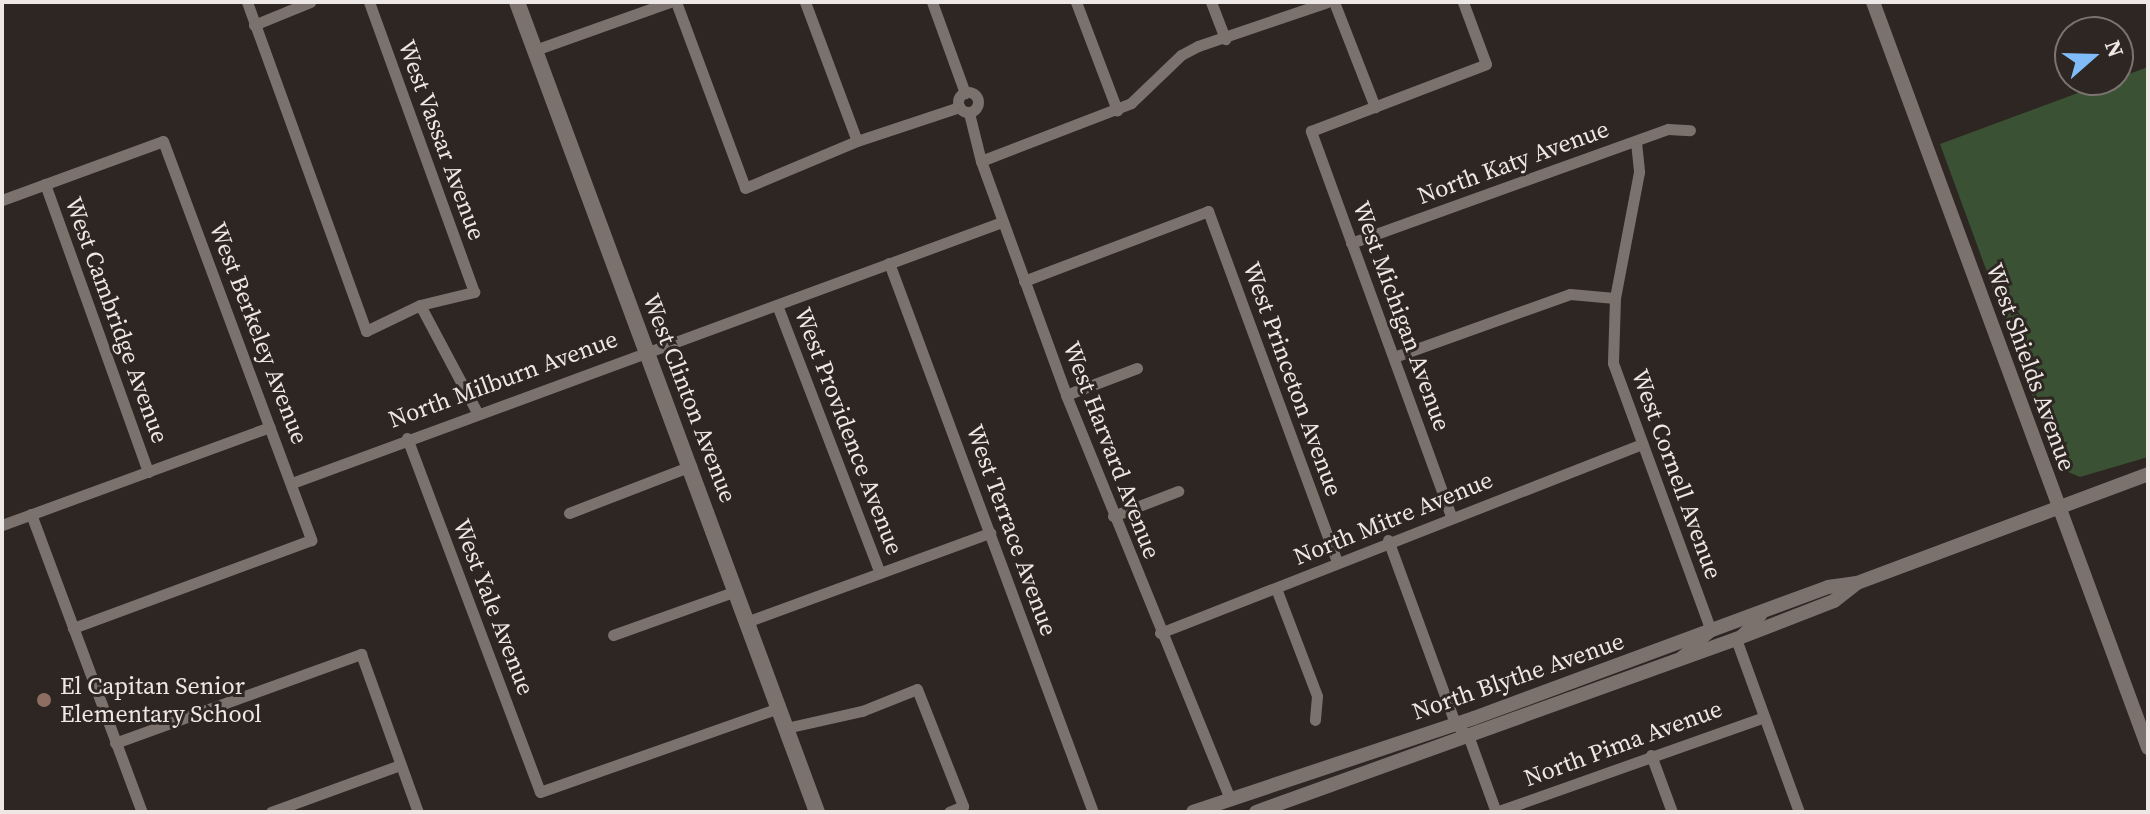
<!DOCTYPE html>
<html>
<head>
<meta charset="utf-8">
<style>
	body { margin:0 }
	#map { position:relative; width:2150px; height:814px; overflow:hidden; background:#2e2622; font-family:"Source Serif 4",serif }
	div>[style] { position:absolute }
	.green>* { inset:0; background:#3b5134 }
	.minor>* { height:11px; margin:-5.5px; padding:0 5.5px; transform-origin:5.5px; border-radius:5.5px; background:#7c726d }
	.minor>.ring { margin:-5.5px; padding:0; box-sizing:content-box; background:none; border:11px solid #7c726d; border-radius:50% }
	.tertiary>* { height:14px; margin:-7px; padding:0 7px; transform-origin:7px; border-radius:7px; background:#7c726d }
	.secondary>* { height:16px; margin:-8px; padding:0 8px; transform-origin:8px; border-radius:8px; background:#7c726d }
	.dots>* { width:22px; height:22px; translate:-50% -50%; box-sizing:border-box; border:4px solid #2e2622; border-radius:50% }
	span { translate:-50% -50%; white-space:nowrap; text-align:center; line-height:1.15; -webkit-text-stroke:6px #2e2622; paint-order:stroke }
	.street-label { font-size:24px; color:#ede7e5 }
	.poi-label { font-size:24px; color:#ede7e5 }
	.left { translate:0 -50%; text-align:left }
	.frame { position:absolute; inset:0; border:4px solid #ede7e5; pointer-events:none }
	.north { position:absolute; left:2054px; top:16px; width:80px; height:80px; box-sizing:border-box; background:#2e2622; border:2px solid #7a7370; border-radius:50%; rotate:70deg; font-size:22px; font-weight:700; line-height:32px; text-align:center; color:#ede7e5 }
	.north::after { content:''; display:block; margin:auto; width:28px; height:36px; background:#81bcfa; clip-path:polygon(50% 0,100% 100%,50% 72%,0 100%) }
</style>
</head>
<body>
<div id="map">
	<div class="green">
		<i style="clip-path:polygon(2148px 67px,2148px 457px,2080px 477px,2059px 468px,1940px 144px)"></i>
	</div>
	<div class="minor">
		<i style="left:247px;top:2px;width:350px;rotate:70.1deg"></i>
		<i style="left:366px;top:331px;width:60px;rotate:-25.7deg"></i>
		<i style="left:420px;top:305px;width:56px;rotate:-13.5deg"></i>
		<i style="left:474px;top:292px;width:308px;rotate:-109.9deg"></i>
		<i style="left:676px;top:2px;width:198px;rotate:69.6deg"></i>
		<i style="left:745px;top:188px;width:121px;rotate:-22.8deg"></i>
		<i style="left:857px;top:141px;width:108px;rotate:-18.4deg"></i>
		<i style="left:805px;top:2px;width:148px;rotate:69.5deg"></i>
		<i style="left:932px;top:2px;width:97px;rotate:70.1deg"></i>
		<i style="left:1076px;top:2px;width:116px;rotate:69.2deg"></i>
		<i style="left:1211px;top:2px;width:40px;rotate:69deg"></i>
		<i style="left:1334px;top:2px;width:113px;rotate:68.7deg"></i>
		<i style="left:254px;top:25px;width:61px;rotate:-22.3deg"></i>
		<i style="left:535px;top:50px;width:143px;rotate:-19.6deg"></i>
		<i class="ring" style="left:958px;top:92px;width:9px;height:9px"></i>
		<i style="left:969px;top:113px;width:49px;rotate:76deg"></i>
		<i style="left:981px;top:161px;width:249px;rotate:70deg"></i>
		<i style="left:1066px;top:395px;width:435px;rotate:67.9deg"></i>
		<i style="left:1636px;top:142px;width:30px;rotate:84deg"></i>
		<i style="left:1639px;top:172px;width:128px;rotate:100.8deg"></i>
		<i style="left:1615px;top:298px;width:65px;rotate:91.8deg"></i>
		<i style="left:1613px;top:363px;width:285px;rotate:69.9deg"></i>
		<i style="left:1711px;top:631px;width:44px;rotate:140.5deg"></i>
		<i style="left:981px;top:161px;width:161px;rotate:-21.1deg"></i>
		<i style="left:1131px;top:103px;width:69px;rotate:-43.8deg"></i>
		<i style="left:1181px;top:55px;width:19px;rotate:-28deg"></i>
		<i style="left:1198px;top:46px;width:136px;rotate:-18.8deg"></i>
		<i style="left:45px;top:184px;width:306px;rotate:70.3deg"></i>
		<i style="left:2px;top:200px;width:171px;rotate:-20.1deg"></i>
		<i style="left:163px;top:141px;width:426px;rotate:69.6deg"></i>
		<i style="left:311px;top:540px;width:254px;rotate:159.7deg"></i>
		<i style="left:1351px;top:243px;width:337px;rotate:-19.8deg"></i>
		<i style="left:1668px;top:129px;width:22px;rotate:3deg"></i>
		<i style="left:889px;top:263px;width:586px;rotate:69.62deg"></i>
		<i style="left:1024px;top:281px;width:197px;rotate:-20.8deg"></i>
		<i style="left:1208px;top:211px;width:373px;rotate:69.8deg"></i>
		<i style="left:420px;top:305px;width:121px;rotate:62deg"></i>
		<i style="left:777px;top:305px;width:287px;rotate:69deg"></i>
		<i style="left:1394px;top:357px;width:187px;rotate:-19.7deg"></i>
		<i style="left:1570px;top:294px;width:45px;rotate:5.1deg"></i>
		<i style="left:1066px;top:395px;width:76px;rotate:-20.8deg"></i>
		<i style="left:407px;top:438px;width:378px;rotate:69.4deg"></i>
		<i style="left:540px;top:792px;width:252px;rotate:-19.4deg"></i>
		<i style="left:292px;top:483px;width:756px;rotate:-20.18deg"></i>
		<i style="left:569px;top:513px;width:131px;rotate:-21.1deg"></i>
		<i style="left:31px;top:514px;width:318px;rotate:69.6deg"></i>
		<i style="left:1113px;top:516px;width:70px;rotate:-21deg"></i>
		<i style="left:1451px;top:516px;width:410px;rotate:-110deg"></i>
		<i style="left:1311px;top:131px;width:187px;rotate:-20.9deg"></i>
		<i style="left:1486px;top:64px;width:66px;rotate:-110.4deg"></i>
		<i style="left:2px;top:525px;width:285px;rotate:-20.1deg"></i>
		<i style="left:1388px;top:540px;width:195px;rotate:69.9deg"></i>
		<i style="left:1455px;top:723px;width:21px;rotate:47deg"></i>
		<i style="left:1469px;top:738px;width:79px;rotate:70deg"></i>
		<i style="left:1277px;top:591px;width:112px;rotate:69.1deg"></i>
		<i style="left:1317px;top:696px;width:24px;rotate:95deg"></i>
		<i style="left:1761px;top:615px;width:35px;rotate:136deg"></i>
		<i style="left:1736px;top:639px;width:184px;rotate:70deg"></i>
		<i style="left:749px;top:621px;width:257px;rotate:-20.1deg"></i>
		<i style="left:1160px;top:633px;width:518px;rotate:-21.41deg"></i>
		<i style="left:613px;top:635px;width:131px;rotate:-19.7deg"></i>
		<i style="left:786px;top:728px;width:78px;rotate:-12.6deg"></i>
		<i style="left:862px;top:711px;width:59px;rotate:-21.8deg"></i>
		<i style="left:917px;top:689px;width:126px;rotate:68.5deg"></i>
		<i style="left:963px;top:806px;width:15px;rotate:157deg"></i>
		<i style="left:115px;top:743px;width:262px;rotate:-19.9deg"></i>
		<i style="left:361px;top:654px;width:168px;rotate:70.2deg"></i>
		<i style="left:1651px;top:755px;width:61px;rotate:69.8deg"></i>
		<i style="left:271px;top:812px;width:137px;rotate:-20deg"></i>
		<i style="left:1496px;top:812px;width:284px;rotate:-19.5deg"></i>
	</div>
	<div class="tertiary">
		<i style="left:1873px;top:2px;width:795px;rotate:69.76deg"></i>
		<i style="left:1193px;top:812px;width:296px;rotate:-18.5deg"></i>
		<i style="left:1474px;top:718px;width:377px;rotate:-20.3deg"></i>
		<i style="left:1828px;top:587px;width:29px;rotate:-8deg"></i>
		<i style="left:1857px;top:583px;width:311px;rotate:-20.5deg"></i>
		<i style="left:1256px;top:812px;width:510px;rotate:-19.82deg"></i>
		<i style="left:1736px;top:639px;width:105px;rotate:-21.2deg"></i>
		<i style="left:1834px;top:601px;width:28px;rotate:-38deg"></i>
	</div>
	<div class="secondary">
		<i style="left:517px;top:2px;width:864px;rotate:69.68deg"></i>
	</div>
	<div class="dots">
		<i style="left:44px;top:700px;background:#8d6e63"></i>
	</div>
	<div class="street-label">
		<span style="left:442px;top:140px;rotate:70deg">West Vassar Avenue</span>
		<span style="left:1513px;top:162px;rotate:-20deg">North Katy Avenue</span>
		<span style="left:1402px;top:316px;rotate:70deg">West Michigan Avenue</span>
		<span style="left:117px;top:320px;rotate:70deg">West Cambridge Avenue</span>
		<span style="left:259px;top:333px;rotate:69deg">West Berkeley Avenue</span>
		<span style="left:2031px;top:367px;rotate:70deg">West Shields Avenue</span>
		<span style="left:503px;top:379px;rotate:-20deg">North Milburn Avenue</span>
		<span style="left:1293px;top:379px;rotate:70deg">West Princeton Avenue</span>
		<span style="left:690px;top:398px;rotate:69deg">West Clinton Avenue</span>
		<span style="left:849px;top:431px;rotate:69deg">West Providence Avenue</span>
		<span style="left:1112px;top:450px;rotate:69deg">West Harvard Avenue</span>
		<span style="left:1677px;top:474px;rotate:70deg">West Cornell Avenue</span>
		<span style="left:1393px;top:518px;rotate:-22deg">North Mitre Avenue</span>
		<span style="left:1012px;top:530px;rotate:70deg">West Terrace Avenue</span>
		<span style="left:494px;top:607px;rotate:69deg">West Yale Avenue</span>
		<span style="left:1518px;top:676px;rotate:-19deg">North Blythe Avenue</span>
		<span style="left:1623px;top:743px;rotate:-20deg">North Pima Avenue</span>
	</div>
	<div class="poi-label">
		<span class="left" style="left:60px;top:700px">El Capitan Senior<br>Elementary School</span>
	</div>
	<div class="frame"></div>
	<div class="north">N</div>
</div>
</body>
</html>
